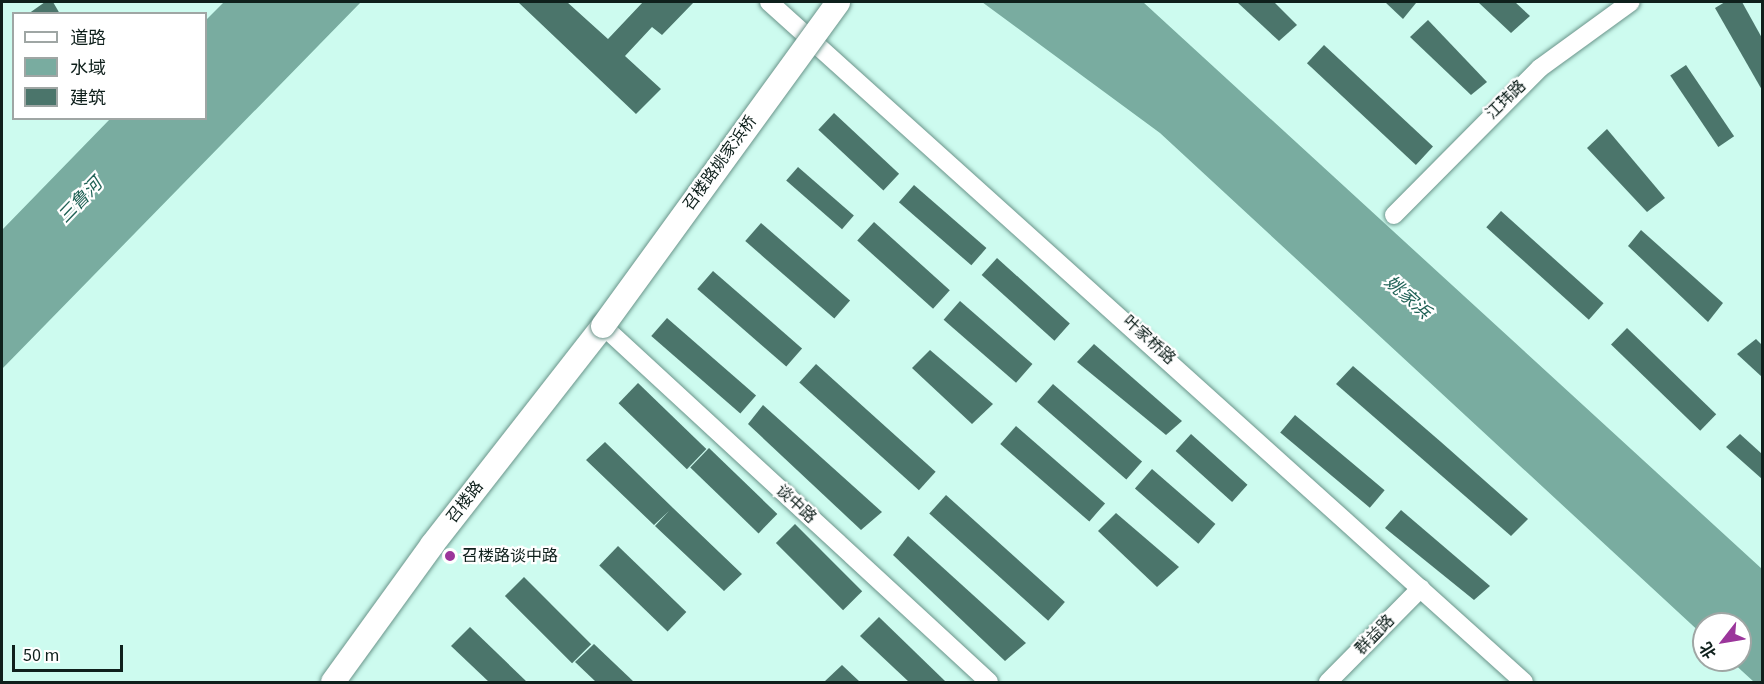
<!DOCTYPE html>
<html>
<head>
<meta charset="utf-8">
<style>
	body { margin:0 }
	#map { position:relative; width:1764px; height:684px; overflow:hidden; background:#cdfbef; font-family:"Source Sans 3","Noto Sans SC",sans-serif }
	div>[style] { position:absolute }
	.water>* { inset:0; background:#79aca0 }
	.building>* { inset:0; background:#4b756b; transform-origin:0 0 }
	.roads { filter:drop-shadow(0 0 2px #6a948a) drop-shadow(0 0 2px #6a948a) }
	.street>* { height:18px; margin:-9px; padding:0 9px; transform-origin:9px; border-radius:9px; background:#fff }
	.secondary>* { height:24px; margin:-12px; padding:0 12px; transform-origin:12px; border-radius:12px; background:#fff }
	.bridges { filter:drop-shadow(0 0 2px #6a948a) drop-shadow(0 0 2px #6a948a) }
	.secondary-bridge>* { height:24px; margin:-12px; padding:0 12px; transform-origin:12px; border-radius:12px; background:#fff }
	.dots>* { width:16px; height:16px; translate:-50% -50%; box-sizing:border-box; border:3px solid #fff; border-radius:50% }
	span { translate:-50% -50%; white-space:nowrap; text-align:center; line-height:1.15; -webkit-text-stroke:4.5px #fff; paint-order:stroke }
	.street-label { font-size:16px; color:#0f201c }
	.poi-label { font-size:16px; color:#0f201c }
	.left { translate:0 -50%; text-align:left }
	.water-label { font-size:18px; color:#206256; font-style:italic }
	.frame { position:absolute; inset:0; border:3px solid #0f201c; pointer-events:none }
	.legend { position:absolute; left:12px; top:12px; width:195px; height:108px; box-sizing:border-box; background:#fff; border:2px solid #9fa6a4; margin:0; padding:8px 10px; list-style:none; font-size:18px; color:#0f201c }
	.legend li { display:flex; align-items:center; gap:12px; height:30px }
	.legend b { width:30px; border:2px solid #9fa6a4 }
	.north { position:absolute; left:1692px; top:612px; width:60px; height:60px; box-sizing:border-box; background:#fff; border:2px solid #9fa6a4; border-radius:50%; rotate:239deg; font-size:16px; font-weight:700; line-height:24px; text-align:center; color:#0f201c }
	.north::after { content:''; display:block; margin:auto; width:21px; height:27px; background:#9b369b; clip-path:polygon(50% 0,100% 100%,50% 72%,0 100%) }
	.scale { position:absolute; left:12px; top:645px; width:111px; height:27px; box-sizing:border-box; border:3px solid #0f201c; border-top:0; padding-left:8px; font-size:18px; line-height:21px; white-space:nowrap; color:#0f201c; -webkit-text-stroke:4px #fff; paint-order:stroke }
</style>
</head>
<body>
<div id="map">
	<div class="water">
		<i style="clip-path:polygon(224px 2px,361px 2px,2px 369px,2px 230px,110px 119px,206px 118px,206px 20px)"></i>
		<i style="clip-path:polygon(982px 2px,1143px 2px,1762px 569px,1762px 682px,1754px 682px,1730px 660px,1740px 660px,1740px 624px,1704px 624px,1704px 636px,1160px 133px)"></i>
	</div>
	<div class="building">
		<i style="clip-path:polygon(45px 2px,53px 2px,60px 14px,28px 14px)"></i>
		<i style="clip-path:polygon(518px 2px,567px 2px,608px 39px,643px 2px,694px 2px,662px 35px,652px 27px,625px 56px,661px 89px,636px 114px)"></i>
		<i style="clip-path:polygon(1237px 2px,1274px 2px,1297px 25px,1279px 41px)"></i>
		<i style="clip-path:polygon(1385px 2px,1415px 2px,1416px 3px,1403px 19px)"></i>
		<i style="clip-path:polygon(1478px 2px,1515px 2px,1530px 16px,1511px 33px)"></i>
		<i style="clip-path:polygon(1725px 2px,1742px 2px,1762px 38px,1762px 90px,1715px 8px)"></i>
		<i style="clip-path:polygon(1428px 20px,1487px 82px,1471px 95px,1410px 37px)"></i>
		<i style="left:1324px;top:45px;width:149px;height:25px;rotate:43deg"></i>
		<i style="left:1686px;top:65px;width:86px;height:19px;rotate:56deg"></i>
		<i style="left:834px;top:113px;width:89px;height:23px;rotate:43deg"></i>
		<i style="clip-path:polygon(1607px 129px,1665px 198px,1647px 212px,1587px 148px)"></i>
		<i style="left:798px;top:167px;width:74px;height:18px;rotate:41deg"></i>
		<i style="left:914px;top:185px;width:96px;height:23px;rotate:41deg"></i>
		<i style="left:1501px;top:211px;width:138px;height:22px;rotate:42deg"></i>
		<i style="left:874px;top:222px;width:102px;height:25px;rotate:42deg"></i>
		<i style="left:761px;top:223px;width:118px;height:24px;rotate:41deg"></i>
		<i style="clip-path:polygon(1641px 230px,1723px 303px,1708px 322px,1628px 246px)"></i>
		<i style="left:997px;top:258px;width:98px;height:23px;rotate:42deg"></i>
		<i style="left:713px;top:271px;width:118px;height:24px;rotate:41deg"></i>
		<i style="left:960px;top:301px;width:96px;height:25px;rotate:41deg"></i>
		<i style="left:667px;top:318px;width:118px;height:24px;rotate:41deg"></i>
		<i style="left:1627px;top:328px;width:124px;height:23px;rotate:44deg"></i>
		<i style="clip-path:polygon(1756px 339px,1762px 345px,1762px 377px,1737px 354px)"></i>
		<i style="clip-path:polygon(1094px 344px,1182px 421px,1166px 435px,1077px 362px)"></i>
		<i style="clip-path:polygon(930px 350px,993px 404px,972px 424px,912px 368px)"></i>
		<i style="left:816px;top:364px;width:161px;height:25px;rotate:42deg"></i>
		<i style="clip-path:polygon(1353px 366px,1441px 442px,1528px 519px,1511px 536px,1336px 384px)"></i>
		<i style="left:638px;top:383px;width:95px;height:28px;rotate:44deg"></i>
		<i style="left:1053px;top:384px;width:118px;height:24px;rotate:41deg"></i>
		<i style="clip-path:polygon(763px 405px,882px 512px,861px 530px,748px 424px)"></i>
		<i style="left:1295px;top:415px;width:117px;height:23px;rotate:40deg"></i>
		<i style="left:1016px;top:426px;width:118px;height:24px;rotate:41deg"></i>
		<i style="left:1191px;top:434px;width:76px;height:23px;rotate:42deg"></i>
		<i style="clip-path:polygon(1740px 434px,1762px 454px,1762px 479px,1726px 447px)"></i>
		<i style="clip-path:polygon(605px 442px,673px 508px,742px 574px,724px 591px,655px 526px,669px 511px,654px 525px,586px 460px)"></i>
		<i style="left:709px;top:448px;width:95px;height:27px;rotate:44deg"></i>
		<i style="left:1152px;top:469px;width:84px;height:26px;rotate:41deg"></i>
		<i style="left:946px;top:495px;width:160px;height:25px;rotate:42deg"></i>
		<i style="clip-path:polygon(1401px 510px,1490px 586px,1474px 600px,1385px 528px)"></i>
		<i style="clip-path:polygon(1116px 513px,1179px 567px,1157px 587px,1098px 531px)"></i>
		<i style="left:795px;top:524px;width:95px;height:27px;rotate:45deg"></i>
		<i style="clip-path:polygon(908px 536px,1026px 643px,1005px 661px,893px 555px)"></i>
		<i style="left:618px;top:546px;width:95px;height:27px;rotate:44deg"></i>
		<i style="left:524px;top:577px;width:95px;height:27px;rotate:45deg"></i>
		<i style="clip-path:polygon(879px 617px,946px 682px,909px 682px,860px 636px)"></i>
		<i style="clip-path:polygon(470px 627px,527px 682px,489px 682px,451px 646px)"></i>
		<i style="clip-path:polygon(594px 644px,634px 682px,596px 682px,575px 662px)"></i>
		<i style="clip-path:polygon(842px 665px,860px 682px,824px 682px)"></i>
	</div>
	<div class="roads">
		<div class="street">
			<i style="left:769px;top:2px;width:1016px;rotate:42.01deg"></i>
			<i style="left:1394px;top:215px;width:207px;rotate:-45.2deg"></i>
			<i style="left:1540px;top:68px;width:112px;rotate:-36deg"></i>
			<i style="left:603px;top:326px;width:525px;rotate:42.68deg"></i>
			<i style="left:1328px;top:682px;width:132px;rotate:-45.3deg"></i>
		</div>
		<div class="secondary">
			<i style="left:333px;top:682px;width:169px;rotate:-54.1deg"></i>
			<i style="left:432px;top:545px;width:278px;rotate:-52deg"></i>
		</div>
	</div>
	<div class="bridges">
		<div class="secondary-bridge">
			<i style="left:603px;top:326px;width:400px;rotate:-54deg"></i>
		</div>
	</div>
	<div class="dots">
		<i style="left:450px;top:556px;background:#9b369b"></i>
	</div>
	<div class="street-label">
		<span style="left:1506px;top:100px;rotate:-44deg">江玮路</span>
		<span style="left:720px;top:163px;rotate:-54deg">召楼路姚家浜桥</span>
		<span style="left:1149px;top:340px;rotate:42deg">叶家桥路</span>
		<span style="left:465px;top:502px;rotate:-52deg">召楼路</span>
		<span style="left:796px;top:504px;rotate:43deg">谈中路</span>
		<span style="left:1375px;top:635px;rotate:-46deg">群益路</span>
	</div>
	<div class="poi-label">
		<span class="left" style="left:462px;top:556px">召楼路谈中路</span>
	</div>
	<div class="water-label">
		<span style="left:81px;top:201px;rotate:-46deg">三鲁河</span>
		<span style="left:1407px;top:298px;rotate:42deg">姚家浜</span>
	</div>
	<div class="frame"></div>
	<ul class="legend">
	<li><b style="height:8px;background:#fff"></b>道路</li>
	<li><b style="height:16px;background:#79aca0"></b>水域</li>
	<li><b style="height:16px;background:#4b756b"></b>建筑</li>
	</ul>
	<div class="north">北</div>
	<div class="scale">50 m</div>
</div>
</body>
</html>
